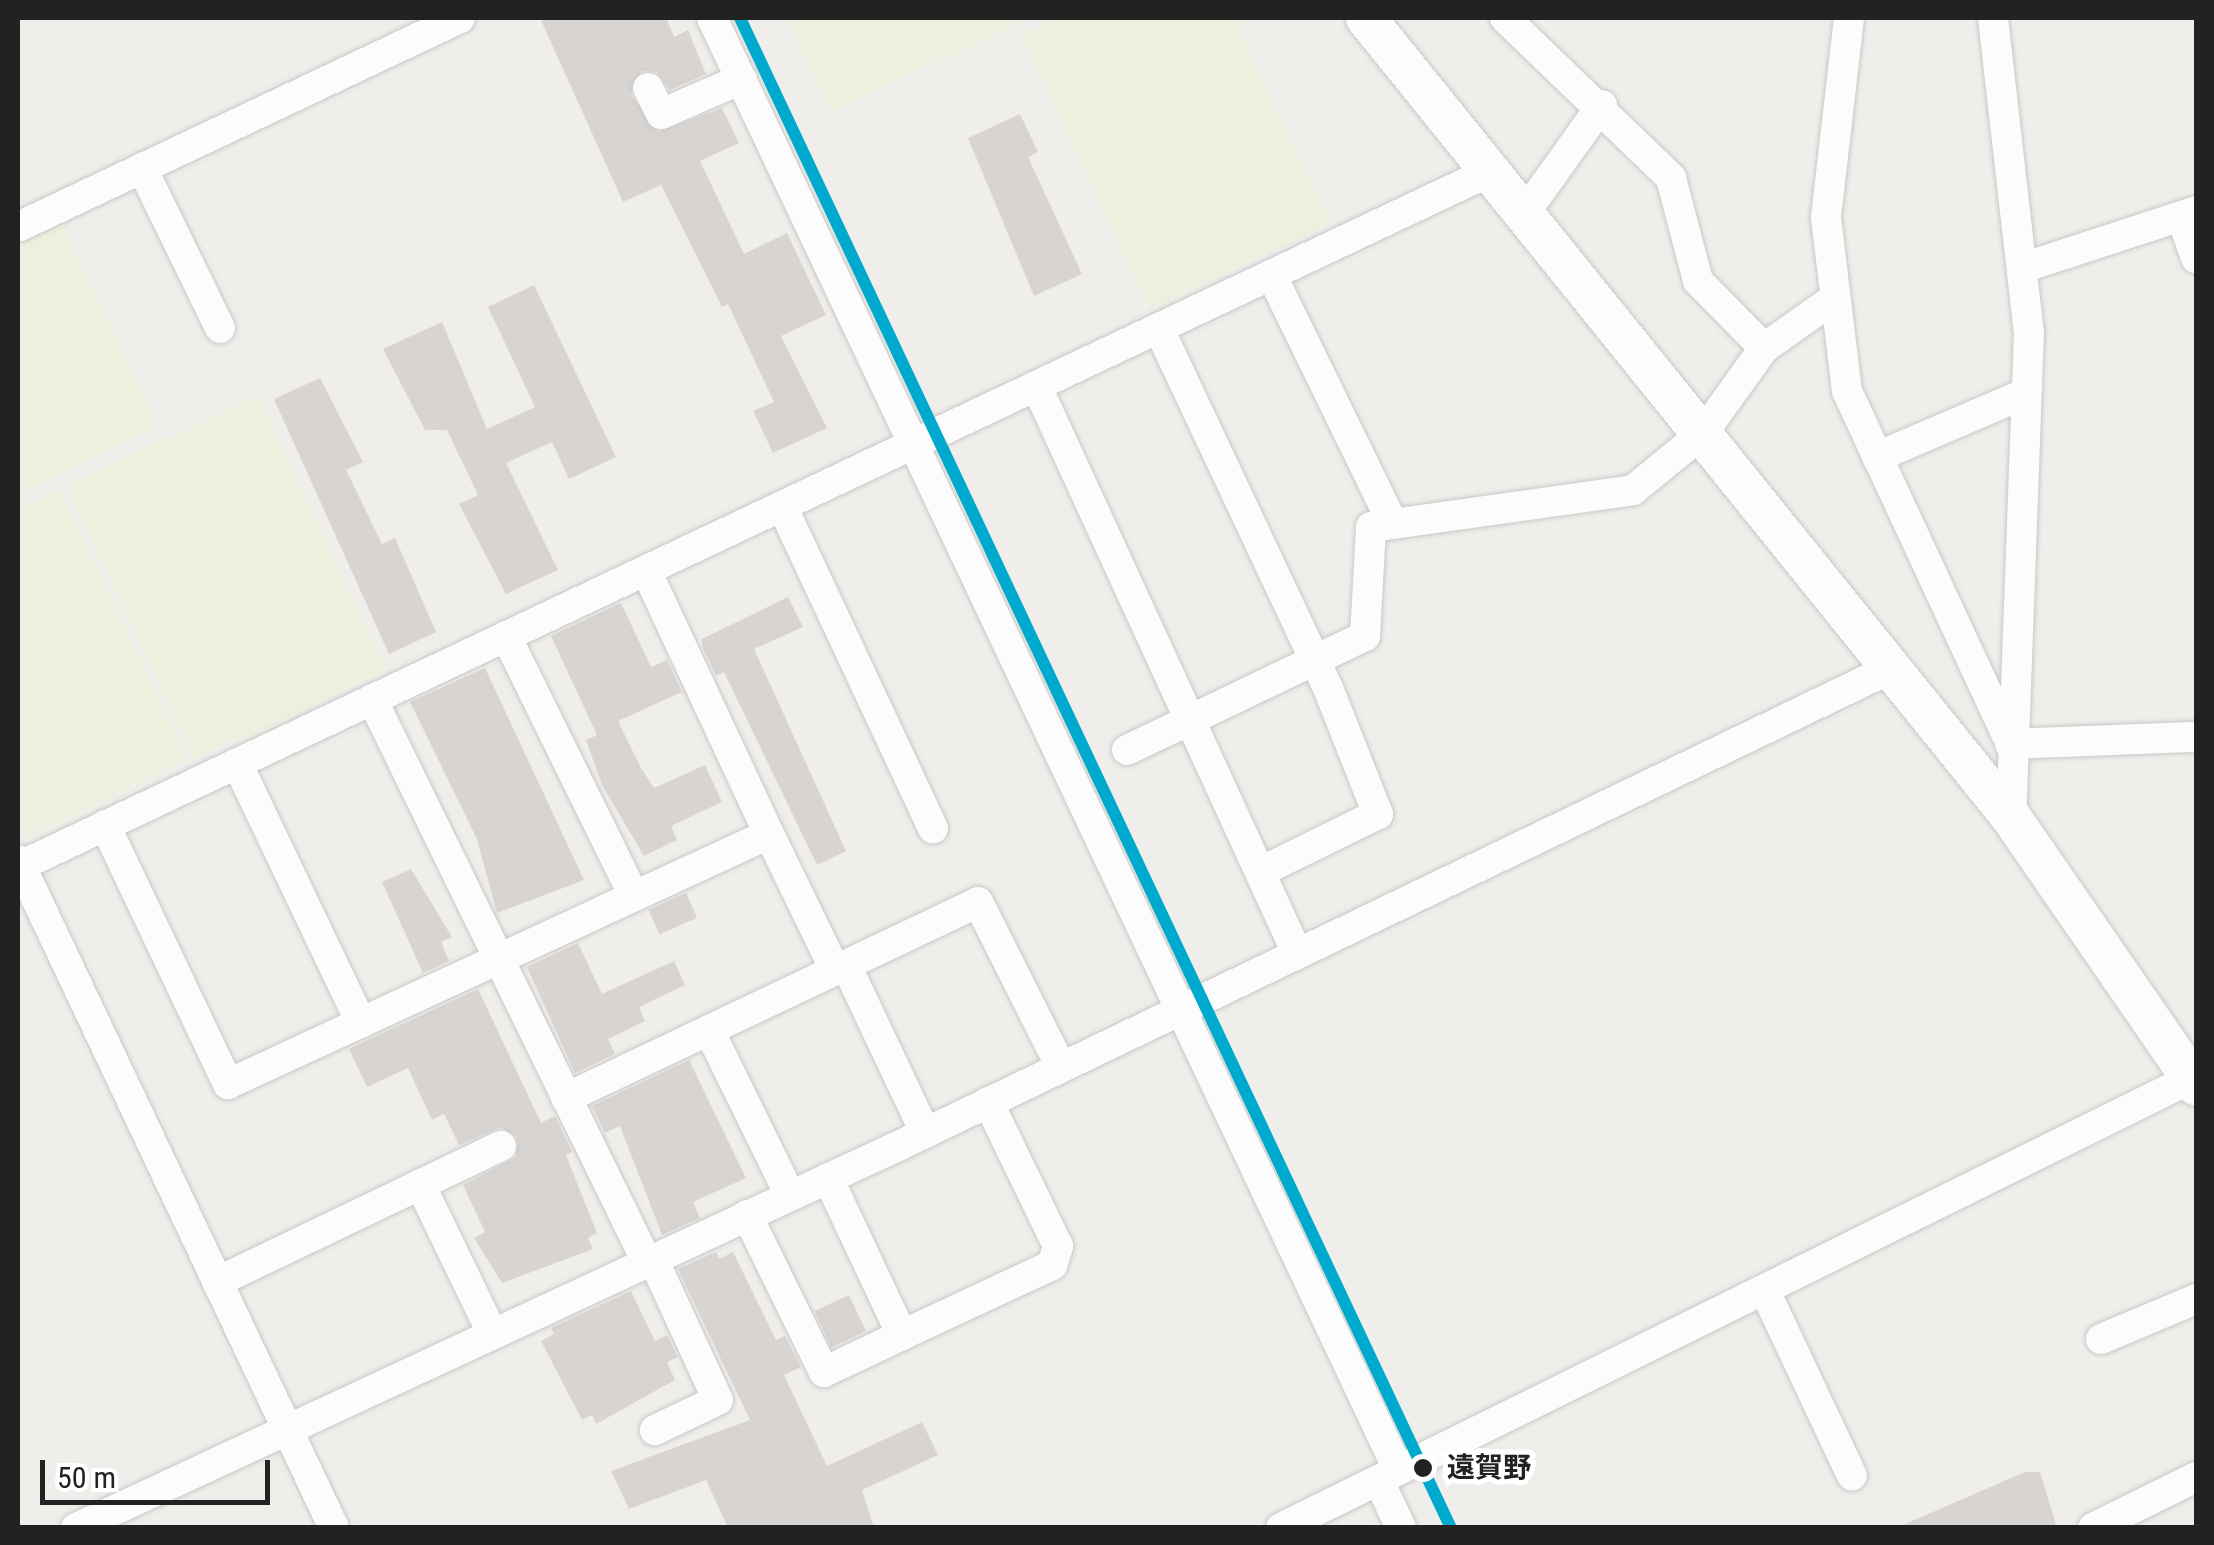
<!DOCTYPE html>
<html>
<head>
<meta charset="utf-8">
<style>
	body { margin:0 }
	#map { position:relative; width:2214px; height:1545px; overflow:hidden; background:#f0eeeb; font-family:"Roboto Condensed","Noto Sans JP",sans-serif }
	div>[style] { position:absolute }
	.farmland>* { inset:0; background:#efefdf; transform-origin:0 0 }
	.building>* { inset:0; background:#d7d4d2; transform-origin:0 0 }
	.roads { filter:drop-shadow(0 0 2px #c9c8c7) drop-shadow(0 0 2px #c9c8c7) }
	.minor>* { height:30px; margin:-15px; padding:0 15px; transform-origin:15px; border-radius:15px; background:#fdfcfc }
	.tertiary>* { height:40px; margin:-20px; padding:0 20px; transform-origin:20px; border-radius:20px; background:#fdfcfc }
	.rail-1>* { height:12px; margin:-6px; padding:0 6px; transform-origin:6px; border-radius:6px; background:#00a9ce }
	.dots>* { width:28px; height:28px; translate:-50% -50%; box-sizing:border-box; border:5px solid #fff; border-radius:50% }
	span { translate:-50% -50%; white-space:nowrap; text-align:center; line-height:1.15; -webkit-text-stroke:10px #fff; paint-order:stroke }
	.stop-label { font-size:28px; color:#222; font-weight:700 }
	.left { translate:0 -50%; text-align:left }
	.frame { position:absolute; inset:0; border:20px solid #222; pointer-events:none }
	.scale { position:absolute; left:40px; top:1460px; width:230px; height:45px; box-sizing:border-box; border:5px solid #222; border-top:0; padding-left:12px; font-size:30px; line-height:35px; white-space:nowrap; color:#222; -webkit-text-stroke:8px #fff; paint-order:stroke }
</style>
</head>
<body>
<div id="map">
	<div class="farmland">
		<i style="clip-path:polygon(786px 18px,1031px 18px,832px 111px)"></i>
		<i style="clip-path:polygon(1058px 18px,1233px 18px,1331px 223px,1149px 308px,1021px 35px)"></i>
		<i style="clip-path:polygon(58px 216px,159px 427px,18px 494px,18px 235px)"></i>
		<i style="left:258px;top:396px;width:303px;height:212px;rotate:65deg"></i>
		<i style="clip-path:polygon(60px 489px,189px 759px,28px 836px,18px 814px,18px 509px)"></i>
	</div>
	<div class="building">
		<i style="clip-path:polygon(540px 18px,666px 18px,674px 37px,688px 30px,706px 74px,670px 90px,657px 72px,641px 71px,631px 95px,658px 132px,722px 108px,739px 143px,700px 161px,744px 254px,787px 233px,826px 315px,781px 336px,827px 428px,773px 453px,753px 411px,774px 402px,728px 304px,722px 307px,661px 185px,623px 202px)"></i>
		<i style="clip-path:polygon(1020px 114px,1038px 152px,1028px 157px,1082px 274px,1034px 296px,968px 138px)"></i>
		<i style="clip-path:polygon(534px 285px,616px 457px,569px 479px,552px 442px,506px 463px,558px 570px,506px 594px,459px 504px,478px 495px,447px 430px,425px 430px,383px 349px,442px 322px,487px 429px,535px 407px,488px 307px)"></i>
		<i style="clip-path:polygon(320px 378px,363px 462px,346px 470px,382px 544px,395px 538px,436px 632px,389px 654px,274px 399px)"></i>
		<i style="clip-path:polygon(788px 597px,803px 627px,754px 649px,846px 851px,817px 865px,724px 672px,716px 676px,702px 646px,702px 639px)"></i>
		<i style="clip-path:polygon(621px 603px,651px 667px,667px 660px,682px 692px,618px 721px,641px 768px,654px 788px,705px 765px,722px 802px,671px 826px,677px 840px,644px 856px,602px 785px,586px 740px,597px 735px,551px 636px)"></i>
		<i style="clip-path:polygon(485px 668px,584px 880px,497px 913px,477px 839px,410px 702px)"></i>
		<i style="clip-path:polygon(411px 869px,452px 937px,441px 942px,449px 961px,423px 973px,382px 882px)"></i>
		<i style="left:686px;top:893px;width:27px;height:41px;rotate:66deg"></i>
		<i style="clip-path:polygon(578px 943px,602px 994px,674px 961px,685px 985px,639px 1007px,645px 1021px,608px 1039px,615px 1054px,575px 1073px,527px 967px)"></i>
		<i style="clip-path:polygon(478px 989px,541px 1123px,555px 1116px,572px 1152px,566px 1155px,597px 1233px,588px 1238px,593px 1249px,502px 1283px,474px 1238px,485px 1232px,463px 1185px,516px 1157px,517px 1137px,501px 1127px,459px 1145px,444px 1114px,432px 1120px,408px 1068px,367px 1087px,349px 1049px)"></i>
		<i style="clip-path:polygon(689px 1060px,746px 1178px,693px 1202px,700px 1218px,662px 1235px,620px 1126px,605px 1133px,592px 1106px)"></i>
		<i style="clip-path:polygon(716px 1252px,719px 1259px,733px 1252px,776px 1340px,785px 1336px,801px 1367px,784px 1375px,827px 1466px,922px 1422px,938px 1455px,862px 1490px,874px 1528px,728px 1528px,706px 1480px,629px 1509px,611px 1471px,750px 1420px,678px 1269px)"></i>
		<i style="clip-path:polygon(631px 1291px,655px 1341px,667px 1335px,678px 1357px,667px 1362px,675px 1380px,596px 1424px,592px 1415px,582px 1420px,541px 1341px,554px 1334px,551px 1328px)"></i>
		<i style="left:849px;top:1295px;width:40px;height:38px;rotate:65deg"></i>
		<i style="clip-path:polygon(2025px 1472px,2040px 1472px,2057px 1528px,1896px 1528px)"></i>
	</div>
	<div class="roads">
		<div class="minor">
			<i style="left:712px;top:18px;width:1603px;rotate:64.7deg"></i>
			<i style="left:1505px;top:18px;width:231px;rotate:43.9deg"></i>
			<i style="left:1671px;top:178px;width:106px;rotate:75.3deg"></i>
			<i style="left:1698px;top:281px;width:94px;rotate:45.4deg"></i>
			<i style="left:1849px;top:18px;width:201px;rotate:96.6deg"></i>
			<i style="left:1826px;top:218px;width:174px;rotate:83.1deg"></i>
			<i style="left:1847px;top:391px;width:380px;rotate:65.1deg"></i>
			<i style="left:1993px;top:18px;width:316px;rotate:83.5deg"></i>
			<i style="left:2029px;top:332px;width:485px;rotate:92.1deg"></i>
			<i style="left:648px;top:88px;width:29px;rotate:63deg"></i>
			<i style="left:661px;top:114px;width:88px;rotate:-23.4deg"></i>
			<i style="left:142px;top:168px;width:178px;rotate:64deg"></i>
			<i style="left:1524px;top:214px;width:134px;rotate:-54.4deg"></i>
			<i style="left:2181px;top:216px;width:45px;rotate:70.3deg"></i>
			<i style="left:18px;top:227px;width:489px;rotate:-25.3deg"></i>
			<i style="left:2022px;top:268px;width:183px;rotate:-18.1deg"></i>
			<i style="left:1272px;top:276px;width:276px;rotate:64deg"></i>
			<i style="left:1159px;top:329px;width:397px;rotate:64.8deg"></i>
			<i style="left:1328px;top:688px;width:136px;rotate:68.4deg"></i>
			<i style="left:1378px;top:814px;width:131px;rotate:153.8deg"></i>
			<i style="left:1037px;top:387px;width:623px;rotate:65.33deg"></i>
			<i style="left:1877px;top:457px;width:162px;rotate:-23.2deg"></i>
			<i style="left:782px;top:506px;width:356px;rotate:64.9deg"></i>
			<i style="left:506px;top:636px;width:290px;rotate:63.8deg"></i>
			<i style="left:372px;top:699px;width:627px;rotate:63.97deg"></i>
			<i style="left:2010px;top:744px;width:186px;rotate:-2.2deg"></i>
			<i style="left:1127px;top:750px;width:264px;rotate:-25.6deg"></i>
			<i style="left:1365px;top:636px;width:109px;rotate:-86.8deg"></i>
			<i style="left:1371px;top:527px;width:265px;rotate:-8deg"></i>
			<i style="left:1633px;top:490px;width:90px;rotate:-39.2deg"></i>
			<i style="left:1703px;top:433px;width:105px;rotate:-54.3deg"></i>
			<i style="left:1764px;top:348px;width:87px;rotate:-35.2deg"></i>
			<i style="left:237px;top:763px;width:288px;rotate:64.5deg"></i>
			<i style="left:105px;top:825px;width:287px;rotate:64.6deg"></i>
			<i style="left:228px;top:1084px;width:596px;rotate:-24.8deg"></i>
			<i style="left:769px;top:834px;width:291px;rotate:-115deg"></i>
			<i style="left:769px;top:834px;width:151px;rotate:64.1deg"></i>
			<i style="left:18px;top:860px;width:739px;rotate:64.68deg"></i>
			<i style="left:18px;top:867px;width:1627px;rotate:-25.29deg"></i>
			<i style="left:846px;top:965px;width:185px;rotate:64.7deg"></i>
			<i style="left:709px;top:1030px;width:184px;rotate:63.9deg"></i>
			<i style="left:566px;top:1098px;width:456px;rotate:-25.4deg"></i>
			<i style="left:978px;top:902px;width:185px;rotate:63.3deg"></i>
			<i style="left:828px;top:1178px;width:174px;rotate:64.8deg"></i>
			<i style="left:420px;top:1184px;width:165px;rotate:64.2deg"></i>
			<i style="left:747px;top:1215px;width:175px;rotate:63.9deg"></i>
			<i style="left:824px;top:1372px;width:86px;rotate:-25.4deg"></i>
			<i style="left:902px;top:1335px;width:166px;rotate:-25deg"></i>
			<i style="left:1052px;top:1265px;width:20px;rotate:-72deg"></i>
			<i style="left:1058px;top:1246px;width:160px;rotate:-115.9deg"></i>
			<i style="left:653px;top:1259px;width:155px;rotate:65.3deg"></i>
			<i style="left:718px;top:1400px;width:70px;rotate:154.5deg"></i>
			<i style="left:217px;top:1282px;width:315px;rotate:-25.6deg"></i>
			<i style="left:1765px;top:1291px;width:204px;rotate:64.8deg"></i>
			<i style="left:2101px;top:1339px;width:103px;rotate:-22.8deg"></i>
			<i style="left:1379px;top:1481px;width:52px;rotate:64.9deg"></i>
			<i style="left:76px;top:1528px;width:902px;rotate:-24.92deg"></i>
			<i style="left:894px;top:1148px;width:1110px;rotate:-25.69deg"></i>
			<i style="left:1281px;top:1528px;width:1016px;rotate:-26.29deg"></i>
			<i style="left:2093px;top:1528px;width:115px;rotate:-26.3deg"></i>
		</div>
		<div class="tertiary">
			<i style="left:1366px;top:18px;width:1027px;rotate:51.09deg"></i>
			<i style="left:2011px;top:817px;width:326px;rotate:55.4deg"></i>
		</div>
	</div>
	<div class="rail-1">
		<i style="left:740px;top:18px;width:1669px;rotate:64.79deg"></i>
	</div>
	<div class="dots">
		<i style="left:1423px;top:1468px;background:#222"></i>
	</div>
	<div class="stop-label">
		<span class="left" style="left:1447px;top:1468px">遠賀野</span>
	</div>
	<div class="frame"></div>
	<div class="scale">50 m</div>
</div>
</body>
</html>
